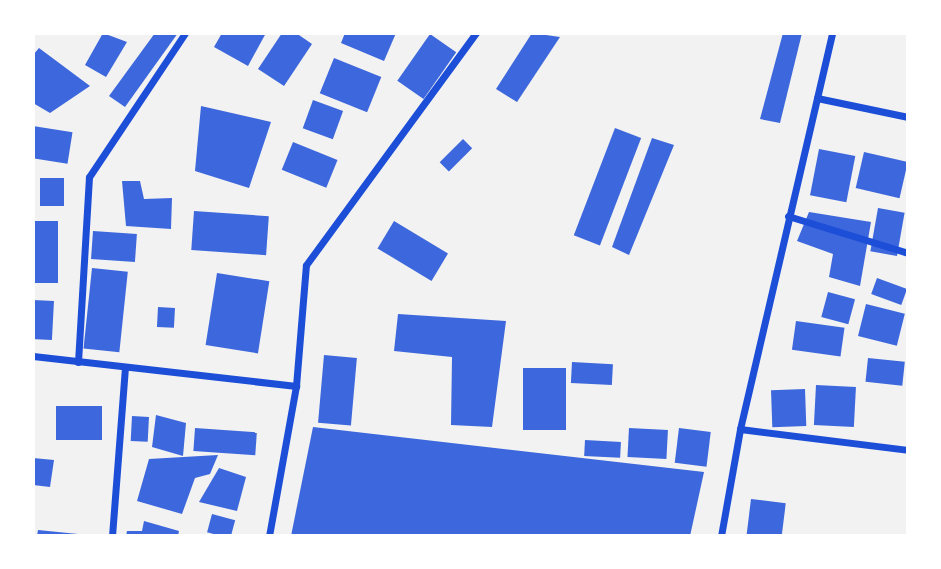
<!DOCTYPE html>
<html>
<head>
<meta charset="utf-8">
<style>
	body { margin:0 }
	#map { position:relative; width:941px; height:569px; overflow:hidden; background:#f2f2f2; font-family:"Asap Condensed",sans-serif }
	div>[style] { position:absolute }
	.building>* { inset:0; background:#3d67dc; transform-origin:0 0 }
	.minor>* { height:7px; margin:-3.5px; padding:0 3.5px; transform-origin:3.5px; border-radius:3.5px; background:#1d4ed8 }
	span { translate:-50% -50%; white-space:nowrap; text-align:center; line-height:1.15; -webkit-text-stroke:5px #fff; paint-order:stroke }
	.frame { position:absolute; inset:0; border:35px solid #fff; pointer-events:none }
</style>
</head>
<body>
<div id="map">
	<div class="building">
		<i style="clip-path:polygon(103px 33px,127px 42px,106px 77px,85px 65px)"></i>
		<i style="clip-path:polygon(155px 33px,178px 33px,125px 107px,109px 96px)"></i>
		<i style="clip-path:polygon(222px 33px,266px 33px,248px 66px,214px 47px)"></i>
		<i style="clip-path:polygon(282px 33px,296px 33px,312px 44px,284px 86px,258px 69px)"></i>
		<i style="clip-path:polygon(345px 33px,396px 33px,384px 61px,341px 43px)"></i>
		<i style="clip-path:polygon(532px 33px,560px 37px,517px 102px,496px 89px)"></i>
		<i style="clip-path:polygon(783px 33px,802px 33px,780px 123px,760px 119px)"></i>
		<i style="left:430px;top:34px;width:32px;height:57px;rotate:35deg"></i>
		<i style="clip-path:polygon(39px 48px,90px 86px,50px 113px,33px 103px,33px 55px)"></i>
		<i style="left:334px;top:58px;width:51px;height:38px;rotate:22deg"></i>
		<i style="left:313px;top:100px;width:32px;height:30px;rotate:20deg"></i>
		<i style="clip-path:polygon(201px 106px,271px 122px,249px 188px,195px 171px)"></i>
		<i style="left:33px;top:126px;width:40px;height:32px;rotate:9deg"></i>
		<i style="left:615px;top:128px;width:28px;height:115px;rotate:21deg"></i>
		<i style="clip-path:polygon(652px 138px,674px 145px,629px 255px,612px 247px)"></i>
		<i style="left:463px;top:139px;width:13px;height:33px;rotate:45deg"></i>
		<i style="left:293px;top:142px;width:48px;height:30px;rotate:22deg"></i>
		<i style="left:819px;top:149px;width:37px;height:47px;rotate:11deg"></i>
		<i style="left:864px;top:152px;width:45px;height:37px;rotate:13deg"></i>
		<i style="left:40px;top:178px;width:24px;height:28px"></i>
		<i style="clip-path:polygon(122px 181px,140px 181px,144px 199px,172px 198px,171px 229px,126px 226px)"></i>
		<i style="left:878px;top:208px;width:27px;height:44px;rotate:10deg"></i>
		<i style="left:194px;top:211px;width:75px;height:39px;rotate:4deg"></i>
		<i style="clip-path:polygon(809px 212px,871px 222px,860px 286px,829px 277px,833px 254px,797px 241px)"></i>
		<i style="left:33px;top:221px;width:25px;height:62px"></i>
		<i style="left:394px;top:221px;width:63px;height:32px;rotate:31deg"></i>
		<i style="left:93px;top:231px;width:44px;height:28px;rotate:4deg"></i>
		<i style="left:92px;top:268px;width:36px;height:81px;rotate:6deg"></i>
		<i style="left:217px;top:273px;width:53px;height:73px;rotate:9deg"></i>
		<i style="left:877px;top:278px;width:32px;height:17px;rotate:20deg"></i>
		<i style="left:828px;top:292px;width:28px;height:26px;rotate:15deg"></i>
		<i style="left:33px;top:300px;width:21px;height:39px;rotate:3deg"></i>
		<i style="left:866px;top:304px;width:40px;height:33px;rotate:14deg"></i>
		<i style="left:158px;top:307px;width:17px;height:20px;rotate:3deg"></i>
		<i style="clip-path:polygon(398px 314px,506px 321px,492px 427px,451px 425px,452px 357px,394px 351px)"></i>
		<i style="left:796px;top:321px;width:49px;height:29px;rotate:8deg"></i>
		<i style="left:324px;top:355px;width:33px;height:68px;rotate:5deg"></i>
		<i style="left:868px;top:358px;width:37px;height:24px;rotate:6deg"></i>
		<i style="left:572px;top:362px;width:41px;height:21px;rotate:3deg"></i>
		<i style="left:523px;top:368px;width:43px;height:62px"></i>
		<i style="left:816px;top:385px;width:40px;height:40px;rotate:3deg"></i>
		<i style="left:805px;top:389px;width:37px;height:34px;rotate:88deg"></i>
		<i style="left:56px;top:406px;width:46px;height:34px"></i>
		<i style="clip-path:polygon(156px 415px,186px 423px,183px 456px,152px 447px)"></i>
		<i style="left:132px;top:416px;width:17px;height:25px;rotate:3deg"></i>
		<i style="clip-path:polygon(313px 427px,704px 472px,690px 536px,291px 536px)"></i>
		<i style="left:195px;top:428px;width:62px;height:23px;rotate:4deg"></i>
		<i style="left:629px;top:428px;width:39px;height:29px;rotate:3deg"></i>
		<i style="left:679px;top:428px;width:32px;height:35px;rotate:7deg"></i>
		<i style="left:585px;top:440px;width:36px;height:16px;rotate:3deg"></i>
		<i style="clip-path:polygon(218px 455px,210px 474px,195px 478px,182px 514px,137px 501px,149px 459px)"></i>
		<i style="clip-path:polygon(33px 458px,54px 460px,50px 487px,33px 485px)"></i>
		<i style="clip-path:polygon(219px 468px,246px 477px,237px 511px,199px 502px)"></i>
		<i style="left:751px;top:499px;width:35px;height:37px;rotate:7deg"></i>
		<i style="left:212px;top:514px;width:24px;height:19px;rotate:15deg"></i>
		<i style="clip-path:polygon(144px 521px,179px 531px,178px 536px,126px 536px,127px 531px,142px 531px)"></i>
		<i style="clip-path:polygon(38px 530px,78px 534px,78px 536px,37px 536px)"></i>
	</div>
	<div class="minor">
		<i style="left:817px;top:98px;width:93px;rotate:11.8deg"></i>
		<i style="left:788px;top:216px;width:126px;rotate:17.1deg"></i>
		<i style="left:33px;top:356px;width:265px;rotate:6.5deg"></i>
		<i style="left:78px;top:362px;width:185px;rotate:-86.6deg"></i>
		<i style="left:89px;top:177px;width:173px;rotate:-56.3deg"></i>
		<i style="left:740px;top:429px;width:169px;rotate:7.1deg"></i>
		<i style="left:112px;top:536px;width:169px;rotate:-85.6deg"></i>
		<i style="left:269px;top:536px;width:152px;rotate:-79.8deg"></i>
		<i style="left:296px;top:386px;width:121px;rotate:-85.3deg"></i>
		<i style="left:306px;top:265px;width:288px;rotate:-53.8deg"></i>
		<i style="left:721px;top:536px;width:109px;rotate:-79.9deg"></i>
		<i style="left:740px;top:429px;width:407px;rotate:-76.9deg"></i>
	</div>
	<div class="frame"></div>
</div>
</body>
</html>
